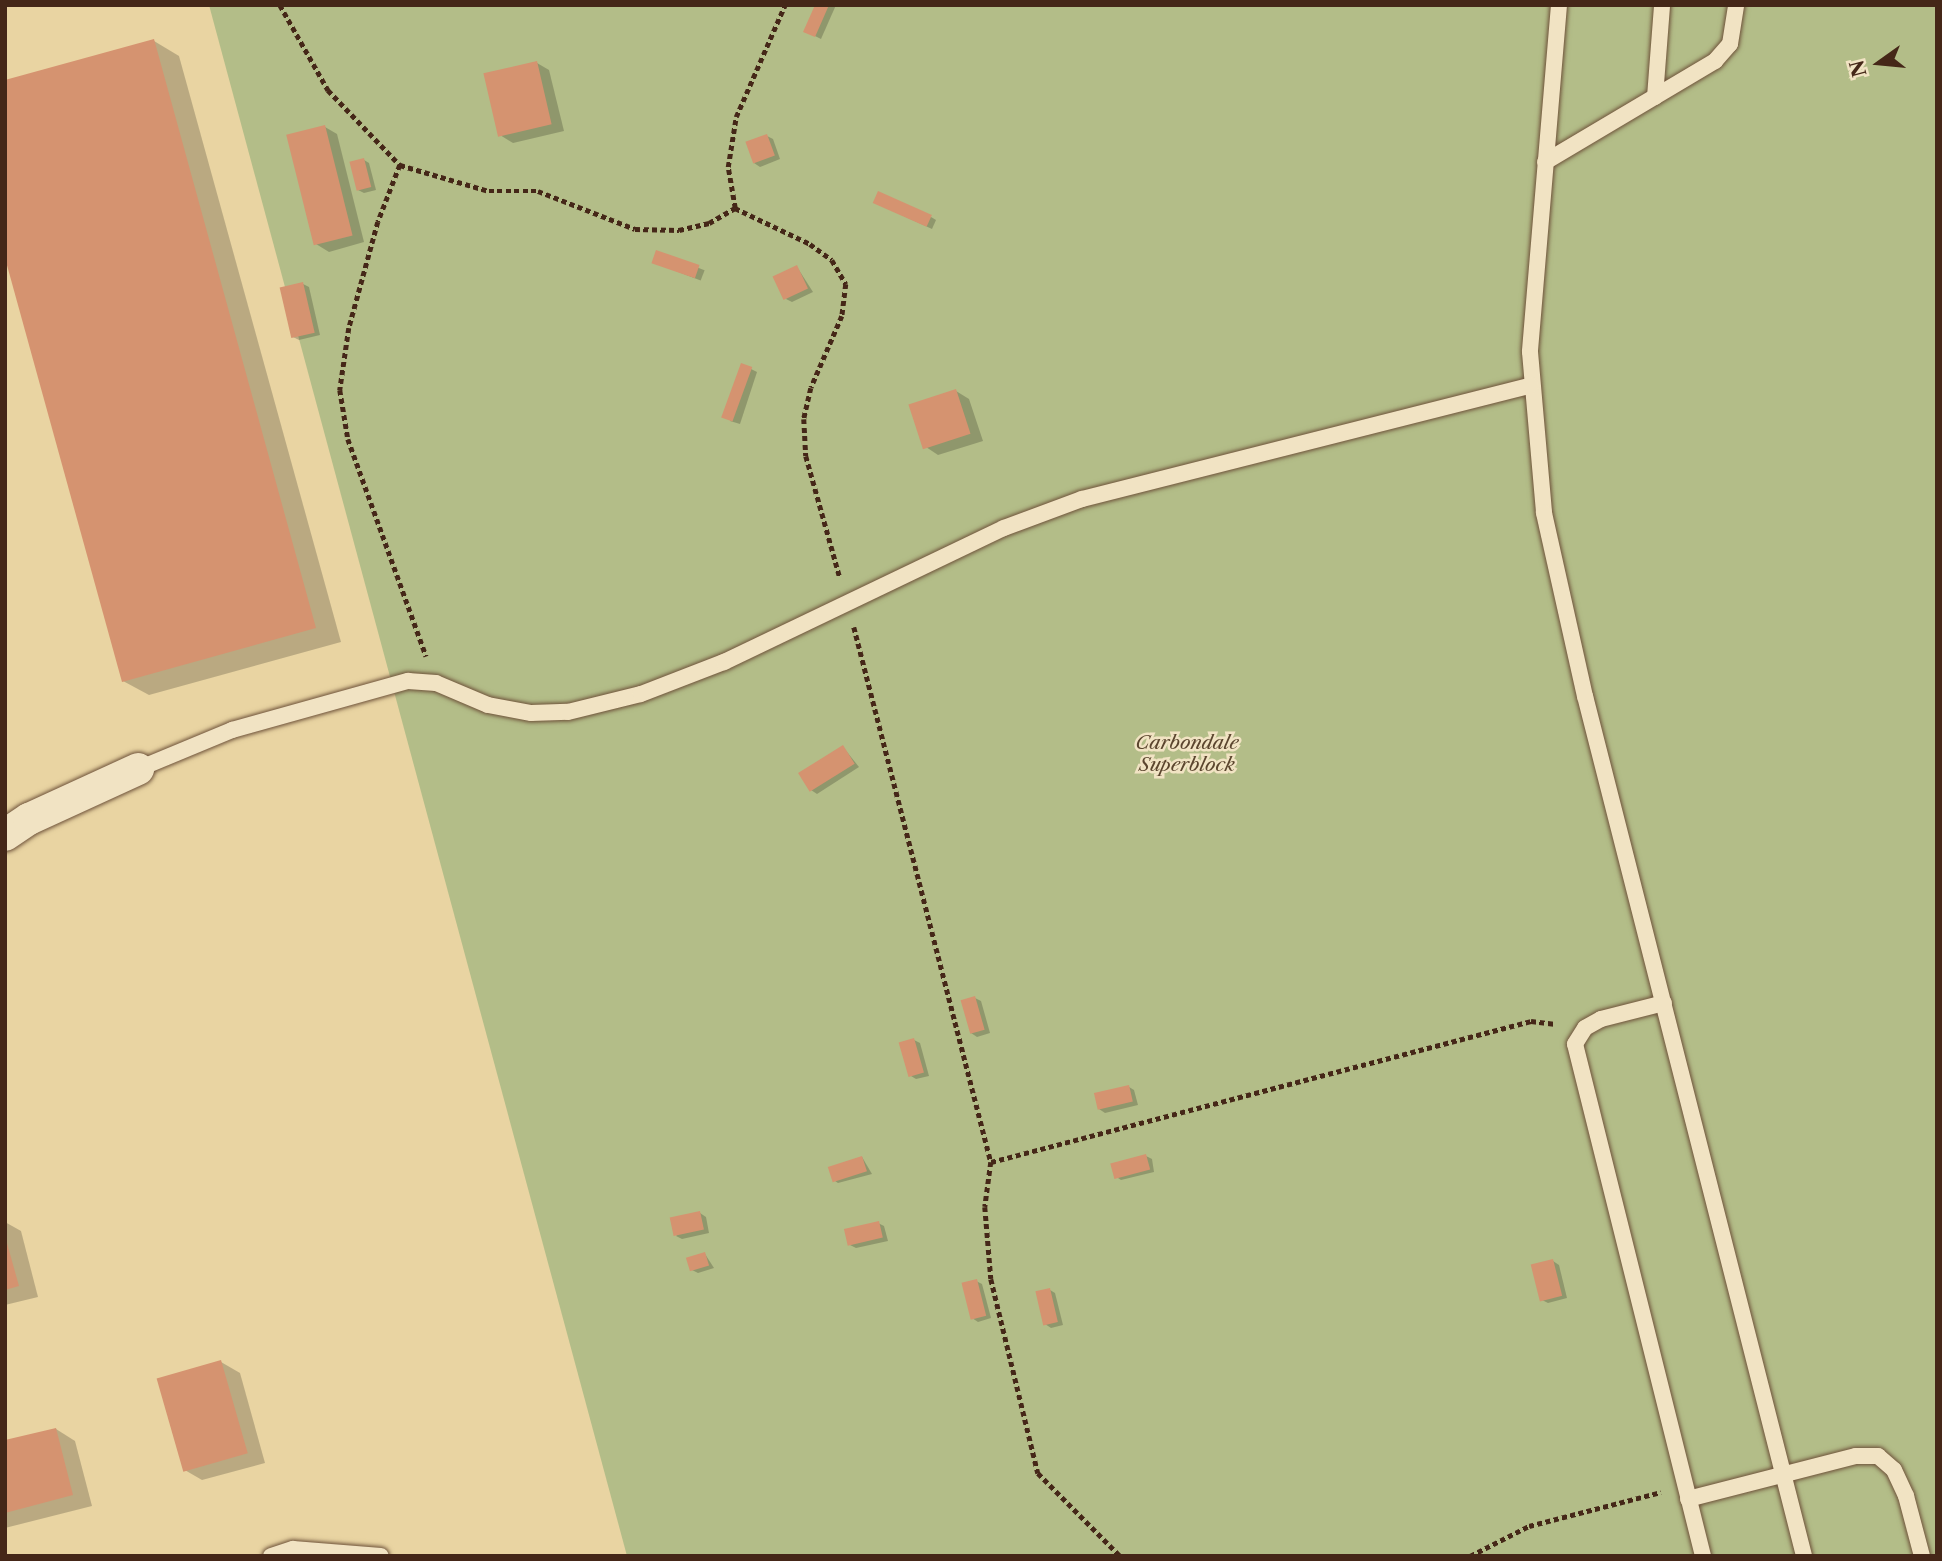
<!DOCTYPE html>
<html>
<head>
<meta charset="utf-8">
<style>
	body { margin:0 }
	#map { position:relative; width:1942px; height:1561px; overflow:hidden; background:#e9d4a2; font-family:"Libre Caslon Text",serif }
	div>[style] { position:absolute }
	.green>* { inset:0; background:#b3bd88 }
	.shadow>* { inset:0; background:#0003; transform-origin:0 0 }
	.building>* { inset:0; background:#d59370; transform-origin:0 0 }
	.path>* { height:4.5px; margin-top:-2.25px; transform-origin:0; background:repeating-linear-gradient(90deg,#452718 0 5px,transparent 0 8.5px) }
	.roads { filter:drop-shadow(0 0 2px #6e523a) drop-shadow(0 0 2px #6e523a) }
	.service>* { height:16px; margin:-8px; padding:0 8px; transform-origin:8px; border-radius:8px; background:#f1e3c3 }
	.minor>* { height:32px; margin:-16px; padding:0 16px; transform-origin:16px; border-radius:16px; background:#f1e3c3 }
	span { translate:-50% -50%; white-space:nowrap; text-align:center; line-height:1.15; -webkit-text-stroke:5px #f1e3c3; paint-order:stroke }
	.park-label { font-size:19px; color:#5b452e; font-style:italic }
	.frame { position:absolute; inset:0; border:7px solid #452718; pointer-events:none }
	.north { position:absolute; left:1844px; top:28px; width:70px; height:70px; -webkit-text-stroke:5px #f1e3c3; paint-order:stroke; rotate:255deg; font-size:19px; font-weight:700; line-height:28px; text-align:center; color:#452718 }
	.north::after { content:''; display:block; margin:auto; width:24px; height:32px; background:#452718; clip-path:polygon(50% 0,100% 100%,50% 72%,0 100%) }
</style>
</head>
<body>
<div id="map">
	<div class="green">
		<i style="clip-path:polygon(209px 5px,1937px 5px,1937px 1556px,627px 1556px)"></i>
	</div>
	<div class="shadow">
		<i style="clip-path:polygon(817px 5px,836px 5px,821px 39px,811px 34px)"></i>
		<i style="clip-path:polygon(154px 41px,179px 56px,341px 642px,149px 695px,123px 681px)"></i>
		<i style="clip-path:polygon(537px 63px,549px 70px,564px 131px,513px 143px,500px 135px)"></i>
		<i style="clip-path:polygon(325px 127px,337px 134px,364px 242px,329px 252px,316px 244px)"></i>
		<i style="clip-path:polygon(767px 136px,773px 139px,780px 159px,760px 167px,754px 163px)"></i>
		<i style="clip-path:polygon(364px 160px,369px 163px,376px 190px,364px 193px,358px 190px)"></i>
		<i style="clip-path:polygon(880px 205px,931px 217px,936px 220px,932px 229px)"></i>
		<i style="left:657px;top:252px;width:51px;height:11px;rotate:21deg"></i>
		<i style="clip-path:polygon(797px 267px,813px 292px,792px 302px,786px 299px)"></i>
		<i style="clip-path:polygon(303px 284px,309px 287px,320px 335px,299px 340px,293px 337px)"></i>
		<i style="clip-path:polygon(751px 369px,757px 372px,740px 424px,730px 421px)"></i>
		<i style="clip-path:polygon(956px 391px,969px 399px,983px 441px,938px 455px,926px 447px)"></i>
		<i style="clip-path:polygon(843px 747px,859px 767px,817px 794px,811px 790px)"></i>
		<i style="clip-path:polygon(975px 998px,981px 1001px,990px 1033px,977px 1037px,971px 1033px)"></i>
		<i style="clip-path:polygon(914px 1040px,920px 1043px,929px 1076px,916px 1079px,911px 1076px)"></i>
		<i style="clip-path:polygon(1129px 1087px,1134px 1090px,1138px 1105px,1105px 1113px,1099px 1109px)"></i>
		<i style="clip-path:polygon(1146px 1156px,1152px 1159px,1154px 1172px,1121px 1180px,1115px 1176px)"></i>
		<i style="clip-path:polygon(862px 1157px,872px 1174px,838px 1183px,832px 1179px)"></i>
		<i style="clip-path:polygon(700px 1213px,706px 1217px,709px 1233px,682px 1239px,676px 1236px)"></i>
		<i style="clip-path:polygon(5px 1222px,21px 1231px,38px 1297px,5px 1305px)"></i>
		<i style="clip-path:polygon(878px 1223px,884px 1226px,888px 1241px,856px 1248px,850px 1245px)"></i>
		<i style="clip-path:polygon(705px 1254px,714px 1268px,698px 1273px,692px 1270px)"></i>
		<i style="clip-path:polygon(1553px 1261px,1559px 1265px,1567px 1298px,1548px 1303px,1542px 1300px)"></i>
		<i style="clip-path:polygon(976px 1281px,982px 1284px,991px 1318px,978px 1322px,972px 1318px)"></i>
		<i style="clip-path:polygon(1050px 1290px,1055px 1293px,1063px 1325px,1051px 1328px,1045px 1324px)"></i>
		<i style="clip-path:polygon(221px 1362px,240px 1373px,265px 1463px,202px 1480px,183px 1469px)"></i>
		<i style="clip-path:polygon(56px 1429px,75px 1441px,92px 1506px,5px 1528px,5px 1442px)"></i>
	</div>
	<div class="building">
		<i style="clip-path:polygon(815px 5px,829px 5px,815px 37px,803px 32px)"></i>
		<i style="clip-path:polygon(154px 39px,316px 628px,122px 682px,5px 258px,5px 80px)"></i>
		<i style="left:537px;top:61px;width:65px;height:55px;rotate:77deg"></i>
		<i style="left:325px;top:125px;width:114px;height:40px;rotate:76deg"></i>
		<i style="left:767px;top:134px;width:23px;height:23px;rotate:70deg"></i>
		<i style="left:364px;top:158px;width:30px;height:15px;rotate:76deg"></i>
		<i style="left:878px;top:191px;width:59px;height:13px;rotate:24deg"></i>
		<i style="left:656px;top:250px;width:46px;height:14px;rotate:19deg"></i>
		<i style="left:797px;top:265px;width:26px;height:27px;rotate:65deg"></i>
		<i style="left:303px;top:282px;width:52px;height:24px;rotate:77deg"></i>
		<i style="left:741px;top:363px;width:12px;height:58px;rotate:20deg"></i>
		<i style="left:956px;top:389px;width:47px;height:50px;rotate:72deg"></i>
		<i style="left:843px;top:745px;width:22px;height:53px;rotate:58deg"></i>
		<i style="left:975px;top:996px;width:35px;height:15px;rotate:74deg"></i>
		<i style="left:914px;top:1038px;width:36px;height:16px;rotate:74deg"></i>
		<i style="left:1129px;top:1085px;width:17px;height:36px;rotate:77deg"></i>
		<i style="left:1146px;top:1154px;width:16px;height:37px;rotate:75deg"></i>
		<i style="left:862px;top:1156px;width:16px;height:36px;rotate:72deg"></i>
		<i style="left:700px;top:1211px;width:19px;height:31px;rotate:78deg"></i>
		<i style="left:879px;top:1221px;width:17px;height:36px;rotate:77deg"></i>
		<i style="clip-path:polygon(5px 1236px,19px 1286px,5px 1290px)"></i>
		<i style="left:705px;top:1252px;width:14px;height:20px;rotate:73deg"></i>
		<i style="left:1553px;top:1259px;width:38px;height:23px;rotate:76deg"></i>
		<i style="left:977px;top:1279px;width:38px;height:16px;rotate:76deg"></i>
		<i style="left:1050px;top:1288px;width:35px;height:15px;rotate:77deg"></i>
		<i style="left:221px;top:1360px;width:97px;height:67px;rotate:74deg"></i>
		<i style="clip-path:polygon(56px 1428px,73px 1495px,5px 1513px,5px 1440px)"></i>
	</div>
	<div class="path">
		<i style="left:280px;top:5px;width:98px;rotate:60.5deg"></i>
		<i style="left:328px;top:90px;width:104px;rotate:46.2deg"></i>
		<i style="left:400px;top:165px;width:93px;rotate:16.3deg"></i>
		<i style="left:489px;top:191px;width:49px"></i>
		<i style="left:538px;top:191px;width:104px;rotate:21.4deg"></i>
		<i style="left:635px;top:229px;width:44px;rotate:1.3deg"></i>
		<i style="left:679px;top:230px;width:31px;rotate:-13deg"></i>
		<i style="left:709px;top:223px;width:30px;rotate:-30deg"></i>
		<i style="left:400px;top:165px;width:61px;rotate:111.1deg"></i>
		<i style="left:378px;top:222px;width:110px;rotate:105.3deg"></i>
		<i style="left:349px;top:328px;width:63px;rotate:98.3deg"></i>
		<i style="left:340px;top:390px;width:50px;rotate:80.7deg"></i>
		<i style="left:348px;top:439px;width:231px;rotate:70.2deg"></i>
		<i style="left:735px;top:208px;width:83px;rotate:25.6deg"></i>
		<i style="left:810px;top:244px;width:27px;rotate:36deg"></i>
		<i style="left:832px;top:260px;width:28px;rotate:60deg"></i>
		<i style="left:846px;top:284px;width:32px;rotate:97deg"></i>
		<i style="left:842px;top:316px;width:78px;rotate:113.3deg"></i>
		<i style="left:811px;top:388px;width:32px;rotate:103deg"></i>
		<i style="left:804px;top:419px;width:37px;rotate:87deg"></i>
		<i style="left:806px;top:456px;width:127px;rotate:74.4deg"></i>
		<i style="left:735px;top:208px;width:42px;rotate:-99.7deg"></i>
		<i style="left:728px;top:167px;width:51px;rotate:-80.9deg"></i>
		<i style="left:736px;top:117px;width:122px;rotate:-66.4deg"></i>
		<i style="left:854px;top:627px;width:552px;rotate:75.64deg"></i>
		<i style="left:991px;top:1162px;width:45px;rotate:97.6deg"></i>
		<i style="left:985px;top:1207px;width:72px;rotate:85.2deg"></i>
		<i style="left:991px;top:1279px;width:200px;rotate:76.4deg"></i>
		<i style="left:1038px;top:1473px;width:117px;rotate:45.3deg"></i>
		<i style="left:991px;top:1162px;width:558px;rotate:-14.63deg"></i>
		<i style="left:1531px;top:1021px;width:25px;rotate:7deg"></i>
		<i style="left:1470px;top:1556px;width:66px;rotate:-27deg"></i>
		<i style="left:1529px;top:1526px;width:136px;rotate:-14.4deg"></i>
	</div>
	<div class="roads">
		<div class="service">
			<i style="left:1559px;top:5px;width:348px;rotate:94.8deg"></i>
			<i style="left:1530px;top:352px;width:162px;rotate:85deg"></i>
			<i style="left:1544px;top:513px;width:188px;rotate:77.4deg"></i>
			<i style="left:1585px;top:696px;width:887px;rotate:75.71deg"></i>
			<i style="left:1655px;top:97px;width:92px;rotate:-85.6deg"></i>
			<i style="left:1545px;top:162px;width:198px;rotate:-30.7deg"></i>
			<i style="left:1715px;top:61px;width:23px;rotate:-49deg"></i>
			<i style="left:1730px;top:44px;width:39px;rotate:-81deg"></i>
			<i style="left:138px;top:769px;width:102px;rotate:-22.5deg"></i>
			<i style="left:232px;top:730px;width:183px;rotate:-15.6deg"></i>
			<i style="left:408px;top:681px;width:28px;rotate:4deg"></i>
			<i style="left:436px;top:683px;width:56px;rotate:22.9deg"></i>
			<i style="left:488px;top:705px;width:44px;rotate:10.5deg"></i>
			<i style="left:531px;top:713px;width:37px;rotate:-2deg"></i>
			<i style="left:568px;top:712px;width:75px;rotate:-13.9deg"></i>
			<i style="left:641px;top:694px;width:89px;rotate:-21.1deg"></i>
			<i style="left:724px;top:662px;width:310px;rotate:-25.6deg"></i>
			<i style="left:1004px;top:528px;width:83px;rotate:-20.4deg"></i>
			<i style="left:1082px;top:499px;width:463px;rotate:-14.2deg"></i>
			<i style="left:1664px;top:1003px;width:65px;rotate:165.7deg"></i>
			<i style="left:1601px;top:1019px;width:18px;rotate:151deg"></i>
			<i style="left:1585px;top:1028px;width:19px;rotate:122deg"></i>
			<i style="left:1575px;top:1044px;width:528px;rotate:75.96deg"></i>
			<i style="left:1688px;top:1499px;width:173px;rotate:-14.4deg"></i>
			<i style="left:1856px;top:1456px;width:22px"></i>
			<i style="left:1878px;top:1456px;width:21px;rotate:41deg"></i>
			<i style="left:1894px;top:1470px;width:29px;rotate:65deg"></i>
			<i style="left:1906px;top:1496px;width:62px;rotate:75.1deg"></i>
			<i style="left:271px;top:1556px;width:23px;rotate:-18deg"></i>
			<i style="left:293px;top:1549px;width:88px;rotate:4.5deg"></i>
		</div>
		<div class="minor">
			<i style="left:5px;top:835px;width:29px;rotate:-34deg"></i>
			<i style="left:29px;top:819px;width:120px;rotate:-24.6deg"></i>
		</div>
	</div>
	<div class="park-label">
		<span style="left:1187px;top:754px">Carbondale<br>Superblock</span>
	</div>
	<div class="frame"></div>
	<div class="north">N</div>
</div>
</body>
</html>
